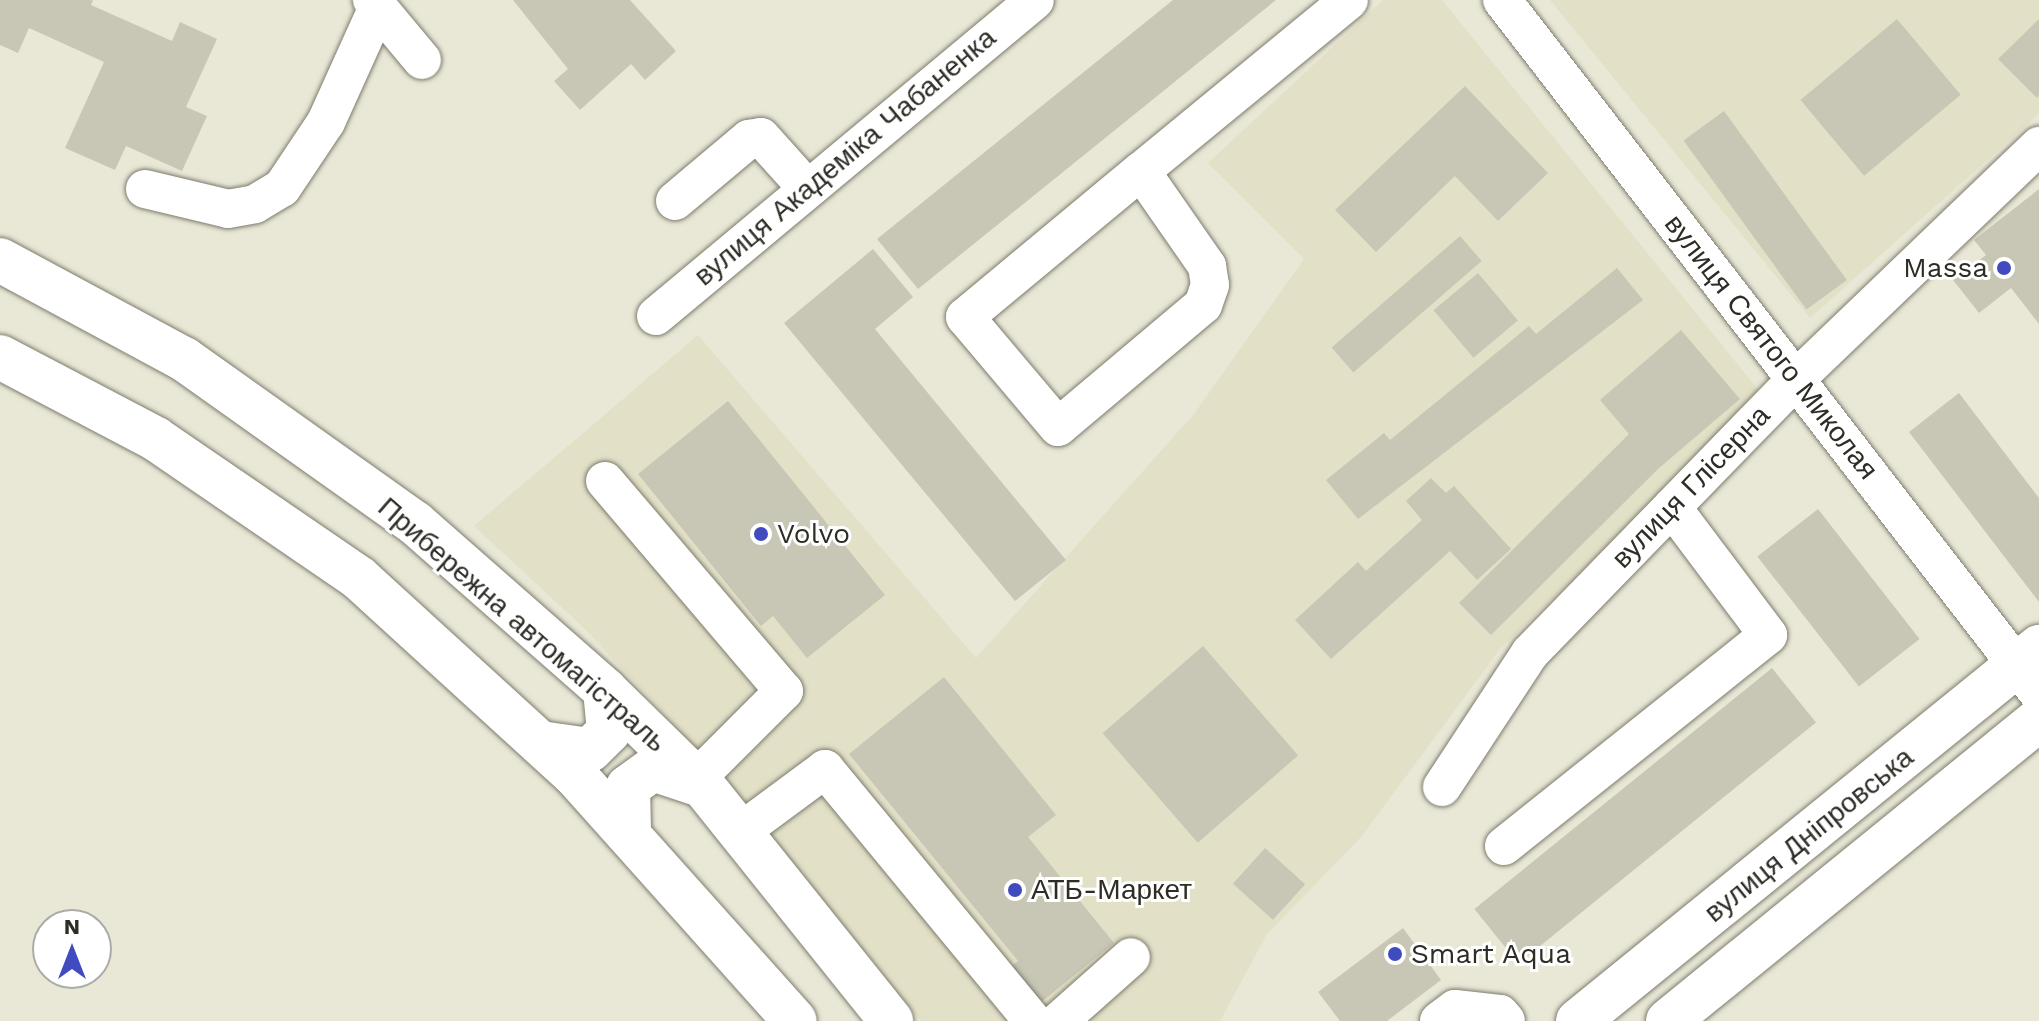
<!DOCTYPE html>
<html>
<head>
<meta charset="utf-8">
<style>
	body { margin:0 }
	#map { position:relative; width:2039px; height:1021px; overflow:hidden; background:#e9e8d7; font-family:"Work Sans",sans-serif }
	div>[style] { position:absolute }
	.built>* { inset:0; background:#e2e0c7 }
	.building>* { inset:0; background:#c8c7b6; transform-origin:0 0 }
	.roads { filter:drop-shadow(0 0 2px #7e7c6d) drop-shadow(0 0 2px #7e7c6d) }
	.minor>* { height:38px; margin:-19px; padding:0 19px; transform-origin:19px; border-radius:19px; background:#fff }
	.major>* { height:44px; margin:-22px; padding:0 22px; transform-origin:22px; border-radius:22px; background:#fff }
	.dots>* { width:22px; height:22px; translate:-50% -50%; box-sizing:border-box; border:4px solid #fff; border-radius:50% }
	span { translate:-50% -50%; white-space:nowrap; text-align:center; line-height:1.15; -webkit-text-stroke:6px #fff; paint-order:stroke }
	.street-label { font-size:28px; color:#2d2d26 }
	.poi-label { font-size:28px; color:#2d2d26 }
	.right { translate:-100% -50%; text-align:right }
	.left { translate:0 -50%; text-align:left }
	.north { position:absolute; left:32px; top:909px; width:80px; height:80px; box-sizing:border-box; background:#fff; border:2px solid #ababa8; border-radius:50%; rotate:0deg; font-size:22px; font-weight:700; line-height:32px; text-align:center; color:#2d2d26 }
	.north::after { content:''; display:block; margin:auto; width:28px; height:36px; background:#3f4bbf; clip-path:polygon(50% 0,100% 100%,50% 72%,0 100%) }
</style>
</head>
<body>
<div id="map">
	<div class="built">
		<i style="clip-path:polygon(1383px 0,1442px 0,1765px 398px,1501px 648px,1361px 837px,1267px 934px,1220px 1021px,921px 1021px,729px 784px,585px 629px,474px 526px,698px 335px,976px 658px,1194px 414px,1304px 259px,1208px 163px)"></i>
		<i style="clip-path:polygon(1550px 0,2039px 0,2039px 114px,1810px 318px)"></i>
	</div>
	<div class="building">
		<i style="clip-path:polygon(0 0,93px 0,91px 5px,172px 41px,180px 22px,217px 39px,186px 107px,207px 116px,182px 171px,126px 146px,115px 170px,65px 148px,104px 62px,29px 28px,18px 53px,0 45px)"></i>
		<i style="clip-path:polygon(513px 0,630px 0,676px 51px,645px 80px,631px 64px,580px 110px,554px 81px,568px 69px)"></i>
		<i style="clip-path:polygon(1173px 0,1276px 0,918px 289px,877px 239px)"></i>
		<i style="left:1897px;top:19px;width:99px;height:126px;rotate:50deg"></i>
		<i style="clip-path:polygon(2039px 19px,2039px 95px,2037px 98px,1998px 59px)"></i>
		<i style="clip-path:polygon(1465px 86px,1548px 173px,1498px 221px,1455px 176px,1376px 252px,1335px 210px)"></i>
		<i style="left:1724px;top:111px;width:209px;height:50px;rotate:54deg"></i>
		<i style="clip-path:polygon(2039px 189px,2039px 324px,2011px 288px,1979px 313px,1953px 280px,1986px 255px,1974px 240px)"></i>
		<i style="left:1460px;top:236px;width:33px;height:170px;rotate:49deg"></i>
		<i style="clip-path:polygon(873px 249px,913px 297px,875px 329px,1066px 560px,1015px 601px,784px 323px)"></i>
		<i style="clip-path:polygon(1617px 268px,1643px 300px,1358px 519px,1326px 480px,1384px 433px,1390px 440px,1529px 326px,1536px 334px)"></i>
		<i style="left:1478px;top:273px;width:62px;height:58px;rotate:50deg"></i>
		<i style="clip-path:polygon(1681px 330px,1740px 399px,1658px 469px,1491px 635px,1459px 603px,1629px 434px,1600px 400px)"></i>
		<i style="clip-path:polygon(1959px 393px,2039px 498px,2039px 602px,1909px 432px)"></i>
		<i style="clip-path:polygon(728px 401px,885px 595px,807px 658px,773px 616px,761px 626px,638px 474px)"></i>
		<i style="clip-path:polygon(1431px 478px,1446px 493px,1454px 486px,1511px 549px,1477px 580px,1450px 551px,1331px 659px,1295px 620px,1358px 562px,1366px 571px,1422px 520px,1406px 501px)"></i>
		<i style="left:1818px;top:509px;width:165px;height:77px;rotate:52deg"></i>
		<i style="left:1203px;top:646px;width:145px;height:133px;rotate:49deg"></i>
		<i style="left:1772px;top:668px;width:70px;height:383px;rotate:51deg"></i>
		<i style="clip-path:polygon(944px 677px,1056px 815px,1028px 837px,1114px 943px,1034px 1008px,1005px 972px,1018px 961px,849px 754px)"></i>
		<i style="left:1265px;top:848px;width:54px;height:48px;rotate:42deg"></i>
		<i style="clip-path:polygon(1403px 928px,1441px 980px,1387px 1021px,1340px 1021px,1318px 992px)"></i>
	</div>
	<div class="roads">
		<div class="minor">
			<i style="left:372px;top:0;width:78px;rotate:50.2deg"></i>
			<i style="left:1502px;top:0;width:877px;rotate:52.27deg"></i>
			<i style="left:1141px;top:171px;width:116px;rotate:55.2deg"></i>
			<i style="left:1207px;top:266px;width:19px;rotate:81deg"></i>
			<i style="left:1210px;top:285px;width:21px;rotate:109deg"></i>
			<i style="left:1203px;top:305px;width:189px;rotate:139.9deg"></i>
			<i style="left:1058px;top:427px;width:144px;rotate:-130.2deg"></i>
			<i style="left:965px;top:317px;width:229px;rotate:-39.7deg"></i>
			<i style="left:1141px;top:171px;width:269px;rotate:-39.4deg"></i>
			<i style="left:145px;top:189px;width:85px;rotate:13.5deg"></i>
			<i style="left:228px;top:209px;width:27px;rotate:-10deg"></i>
			<i style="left:255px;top:204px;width:31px;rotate:-31deg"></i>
			<i style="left:282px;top:188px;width:79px;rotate:-56.3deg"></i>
			<i style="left:326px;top:122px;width:126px;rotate:-65.7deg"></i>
			<i style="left:675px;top:201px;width:97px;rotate:-40deg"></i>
			<i style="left:749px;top:139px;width:12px;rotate:-9deg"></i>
			<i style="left:761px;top:137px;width:66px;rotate:48.1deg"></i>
			<i style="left:656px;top:316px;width:493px;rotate:-39.8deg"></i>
			<i style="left:605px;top:481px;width:276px;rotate:49.6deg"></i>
			<i style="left:784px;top:691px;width:124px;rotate:135deg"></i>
			<i style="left:1442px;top:787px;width:160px;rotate:-56.7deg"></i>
			<i style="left:1530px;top:653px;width:382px;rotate:-45.8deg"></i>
			<i style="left:1796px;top:379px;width:337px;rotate:-43.8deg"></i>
			<i style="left:740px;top:832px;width:106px;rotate:-36.5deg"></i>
			<i style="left:825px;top:769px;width:327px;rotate:50.5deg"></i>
			<i style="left:1504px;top:846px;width:338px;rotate:-38.6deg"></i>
			<i style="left:1768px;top:635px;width:160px;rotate:-126.9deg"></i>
			<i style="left:1059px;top:1021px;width:96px;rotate:-41.6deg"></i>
			<i style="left:1439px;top:1021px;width:20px;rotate:-37deg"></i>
			<i style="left:1455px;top:1009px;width:45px;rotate:6.3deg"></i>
			<i style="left:1500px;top:1014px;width:9px;rotate:49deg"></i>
		</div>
		<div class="major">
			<i style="left:0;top:260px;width:209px;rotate:28.3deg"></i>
			<i style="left:184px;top:359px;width:283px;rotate:35.4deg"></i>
			<i style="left:415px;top:523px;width:253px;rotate:41.3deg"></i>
			<i style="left:605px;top:690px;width:137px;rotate:44.4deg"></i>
			<i style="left:703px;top:786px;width:301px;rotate:51.3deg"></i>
			<i style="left:0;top:357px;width:176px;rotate:27.7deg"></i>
			<i style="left:156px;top:439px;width:246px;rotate:34.4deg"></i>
			<i style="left:359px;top:578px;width:291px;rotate:42.4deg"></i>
			<i style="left:574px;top:774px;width:331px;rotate:48.2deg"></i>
			<i style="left:540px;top:743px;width:50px;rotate:8deg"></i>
			<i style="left:590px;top:750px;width:27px;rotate:-45deg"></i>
			<i style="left:609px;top:731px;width:41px;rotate:-95.6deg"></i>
			<i style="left:629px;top:831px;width:44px;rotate:-91.3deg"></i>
			<i style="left:628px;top:787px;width:31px;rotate:-36deg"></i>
			<i style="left:653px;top:769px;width:51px;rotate:18.4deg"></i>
			<i style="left:1578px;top:1021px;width:594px;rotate:-39.05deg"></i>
			<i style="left:1668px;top:1021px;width:478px;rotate:-39.1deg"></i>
		</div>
	</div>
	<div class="dots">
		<i style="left:2004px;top:268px;background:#3f4bbf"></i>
		<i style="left:761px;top:534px;background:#3f4bbf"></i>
		<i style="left:1015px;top:890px;background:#3f4bbf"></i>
		<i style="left:1395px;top:954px;background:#3f4bbf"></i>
	</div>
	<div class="street-label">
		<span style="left:845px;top:157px;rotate:-40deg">вулиця Академіка Чабаненка</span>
		<span style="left:1771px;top:347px;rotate:52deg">вулиця Святого Миколая</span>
		<span style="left:1691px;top:487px;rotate:-46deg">вулиця Глісерна</span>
		<span style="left:522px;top:625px;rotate:41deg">Прибережна автомагістраль</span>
		<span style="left:1809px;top:835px;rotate:-39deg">вулиця Дніпровська</span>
	</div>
	<div class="poi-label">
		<span class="right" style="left:1988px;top:268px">Massa</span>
		<span class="left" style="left:777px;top:534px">Volvo</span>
		<span class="left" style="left:1031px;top:890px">АТБ-Маркет</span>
		<span class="left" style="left:1411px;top:954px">Smart Aqua</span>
	</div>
	<div class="north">N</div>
</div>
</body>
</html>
